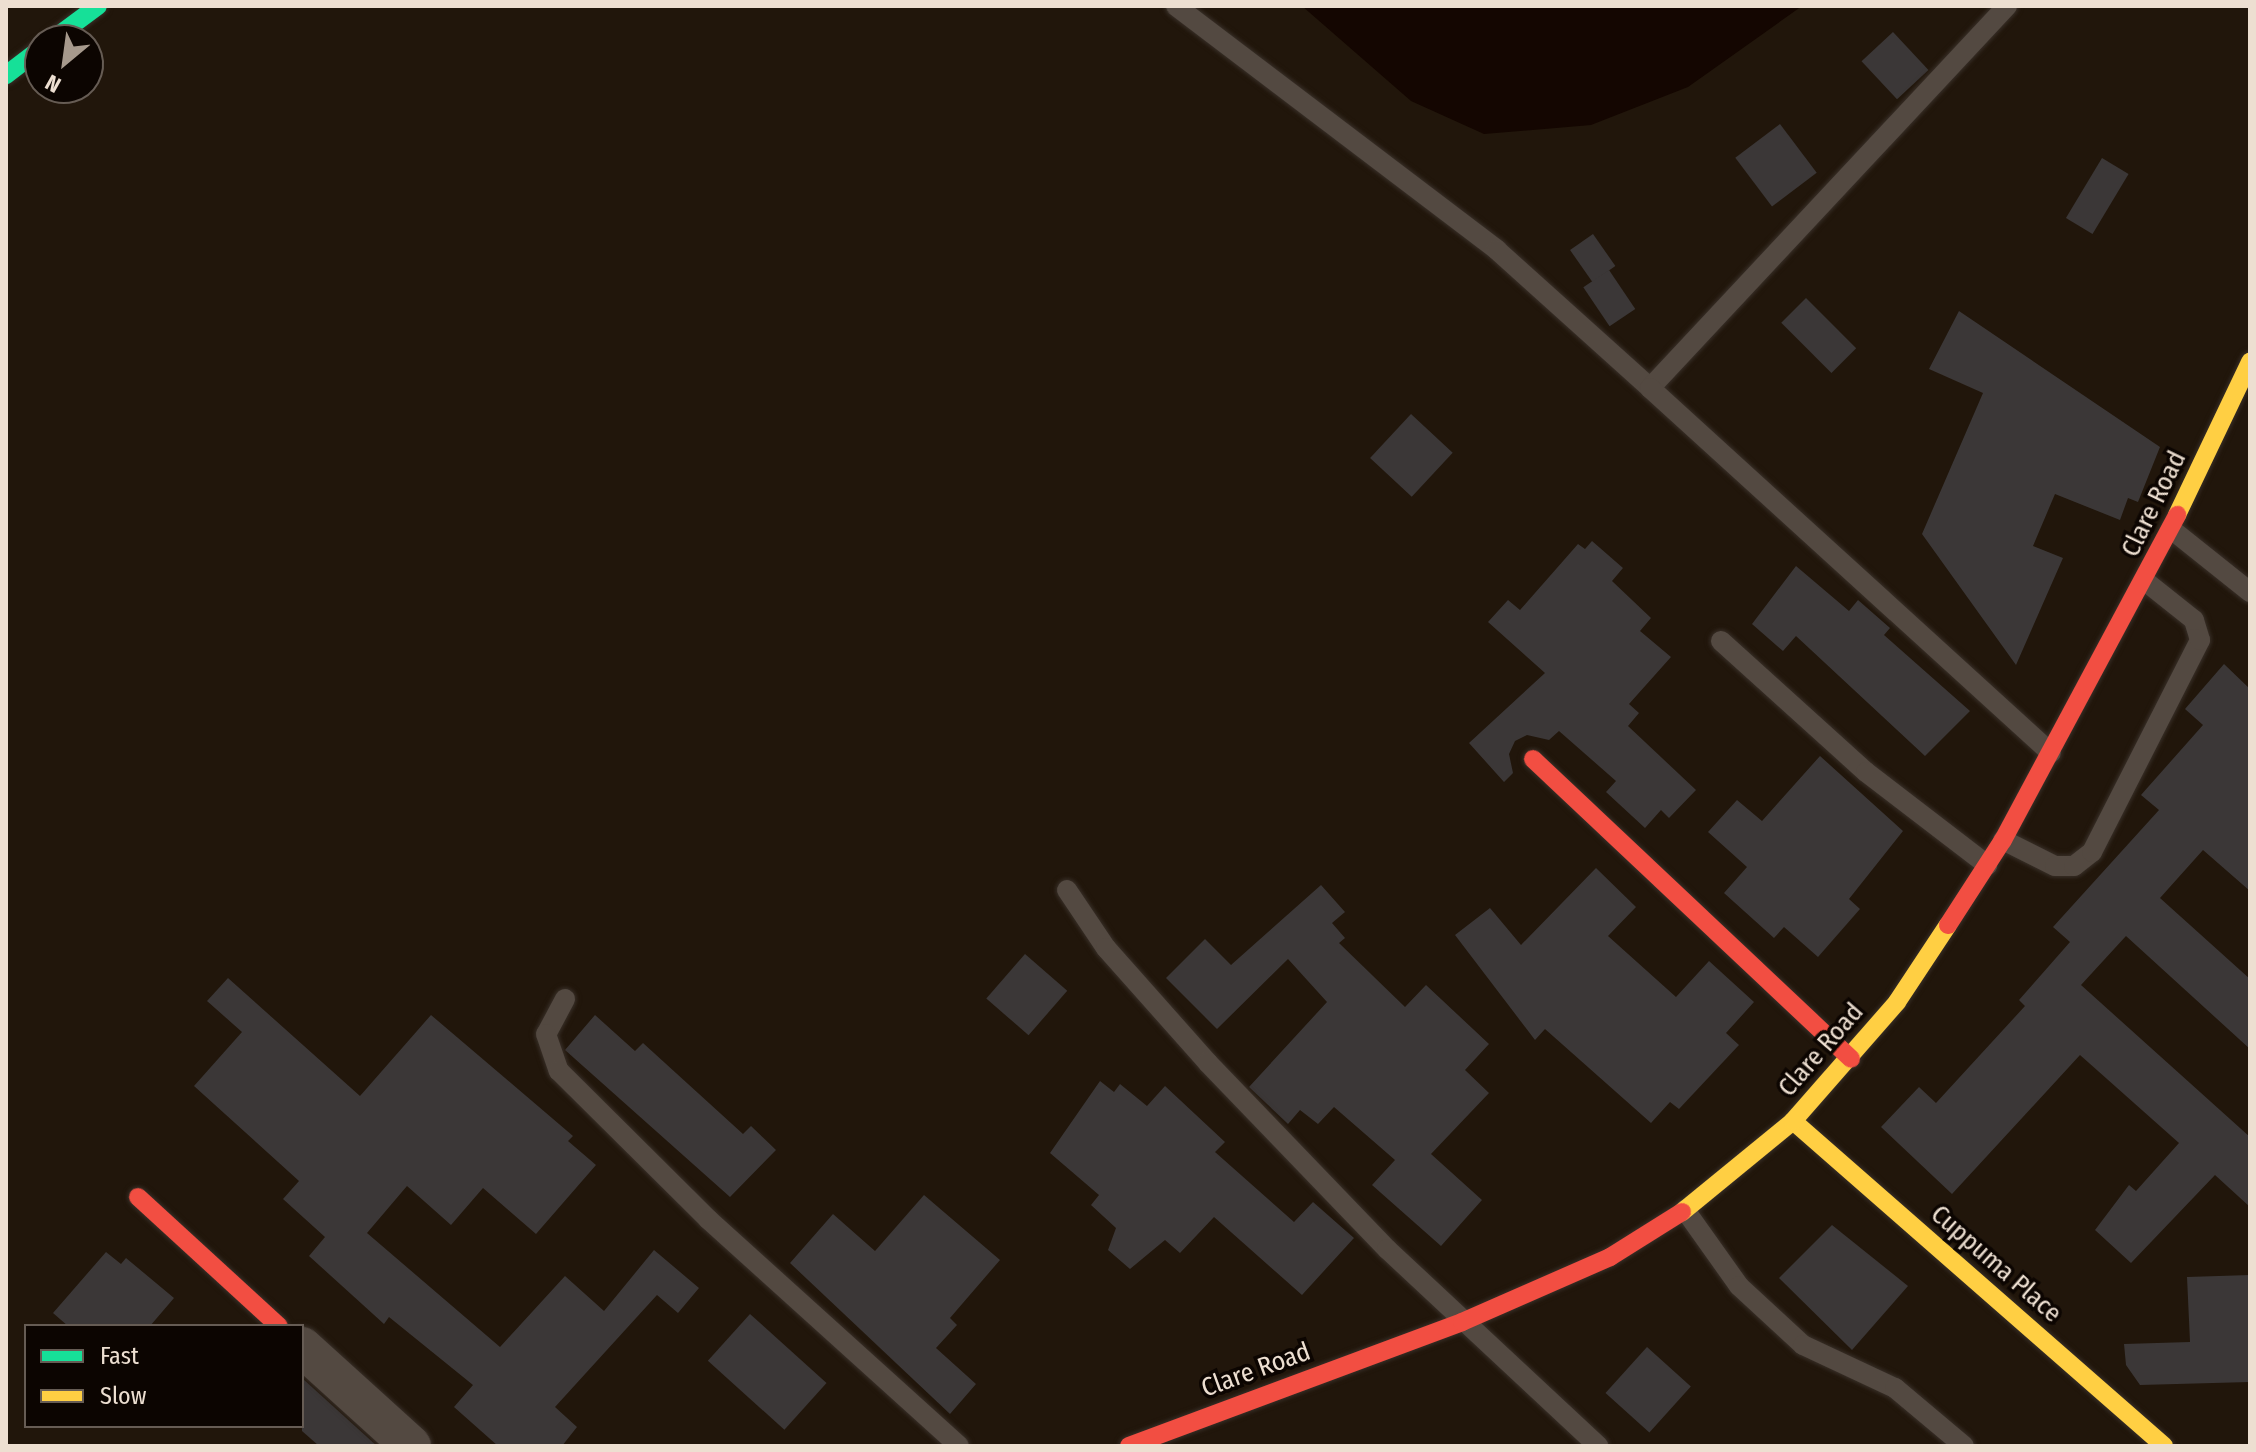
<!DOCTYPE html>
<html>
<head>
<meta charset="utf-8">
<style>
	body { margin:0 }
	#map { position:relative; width:2256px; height:1452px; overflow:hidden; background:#21160b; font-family:"Fira Sans Condensed",sans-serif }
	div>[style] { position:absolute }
	.water>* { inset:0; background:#140601 }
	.building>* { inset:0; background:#3b3737; transform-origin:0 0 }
	.roads { filter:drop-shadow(0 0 2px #382f28) drop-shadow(0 0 2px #382f28) }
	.lane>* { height:20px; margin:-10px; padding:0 10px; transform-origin:10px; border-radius:10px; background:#534941 }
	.street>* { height:40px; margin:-20px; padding:0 20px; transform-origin:20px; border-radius:20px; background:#534941 }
	.fast>* { height:18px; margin:-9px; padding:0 9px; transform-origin:9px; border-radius:9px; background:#16e098 }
	.slow>* { height:18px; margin:-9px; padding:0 9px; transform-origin:9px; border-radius:9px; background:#ffcf43 }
	.jam>* { height:18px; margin:-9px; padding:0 9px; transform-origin:9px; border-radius:9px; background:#f24e42 }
	span { translate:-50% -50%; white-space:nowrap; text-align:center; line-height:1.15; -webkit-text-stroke:7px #0c0501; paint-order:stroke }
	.street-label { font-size:26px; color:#eddfd1 }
	.frame { position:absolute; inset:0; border:8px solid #eddfd1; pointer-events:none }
	.legend { position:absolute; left:24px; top:1324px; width:280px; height:104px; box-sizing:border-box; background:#0c0501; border:2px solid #665c54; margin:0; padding:10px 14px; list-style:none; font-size:24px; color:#eddfd1 }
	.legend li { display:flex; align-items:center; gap:16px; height:40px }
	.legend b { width:40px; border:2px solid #665c54 }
	.north { position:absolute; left:24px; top:24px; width:80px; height:80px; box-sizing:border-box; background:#0c0501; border:2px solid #665c54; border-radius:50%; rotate:209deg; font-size:22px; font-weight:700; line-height:32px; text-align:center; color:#eddfd1 }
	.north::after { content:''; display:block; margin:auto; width:28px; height:36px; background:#a6998c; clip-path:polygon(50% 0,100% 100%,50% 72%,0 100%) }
</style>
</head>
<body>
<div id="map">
	<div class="water">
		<i style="clip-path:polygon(1302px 6px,1802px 6px,1688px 87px,1591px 125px,1484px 134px,1411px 101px)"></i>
	</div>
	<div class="building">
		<i style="left:1893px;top:32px;width:52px;height:43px;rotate:47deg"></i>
		<i style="left:1780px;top:124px;width:61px;height:56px;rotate:53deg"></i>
		<i style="left:2102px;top:158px;width:31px;height:70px;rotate:31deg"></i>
		<i style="left:1593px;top:234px;width:39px;height:28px;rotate:55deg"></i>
		<i style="left:1609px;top:270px;width:47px;height:31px;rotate:56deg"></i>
		<i style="left:1806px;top:298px;width:71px;height:35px;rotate:45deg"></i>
		<i style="clip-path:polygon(1959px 311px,2160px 447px,2138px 502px,2128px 498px,2120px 520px,2055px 494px,2033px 546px,2063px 558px,2016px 665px,1922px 534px,1983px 393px,1929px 369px)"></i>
		<i style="left:1411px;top:414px;width:57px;height:60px;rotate:43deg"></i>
		<i style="clip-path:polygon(1592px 541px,1623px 568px,1612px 581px,1651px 618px,1640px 631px,1671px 657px,1629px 704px,1639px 713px,1628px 726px,1696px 790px,1669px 818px,1661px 810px,1645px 828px,1606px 792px,1616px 781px,1559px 731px,1549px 740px,1527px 735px,1515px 741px,1509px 754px,1513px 773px,1504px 782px,1469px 743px,1545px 673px,1488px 622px,1508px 600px,1520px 610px,1578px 544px,1585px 549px)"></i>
		<i style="clip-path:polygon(1796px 566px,1849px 611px,1858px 600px,1890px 628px,1884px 635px,1970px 711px,1925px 756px,1796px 636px,1783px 651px,1752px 624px)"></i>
		<i style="clip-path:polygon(2224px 664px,2250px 689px,2250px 891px,2203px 850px,2160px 898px,2250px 979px,2250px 1049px,2126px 936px,2081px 985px,2250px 1137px,2250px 1207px,2215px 1175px,2131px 1263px,2095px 1230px,2129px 1185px,2136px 1191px,2179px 1143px,2080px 1055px,1952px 1194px,1881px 1127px,1919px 1087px,1936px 1103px,2025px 1006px,2019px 1000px,2070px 942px,2053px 927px,2159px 810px,2141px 795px,2203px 725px,2185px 709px)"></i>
		<i style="clip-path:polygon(1820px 756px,1903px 831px,1849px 899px,1860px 909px,1818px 957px,1784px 927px,1774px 938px,1724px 893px,1747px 867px,1708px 832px,1737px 800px,1762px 821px)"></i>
		<i style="clip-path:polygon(1596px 868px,1636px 907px,1608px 936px,1676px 997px,1709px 961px,1754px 1002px,1726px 1033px,1739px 1045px,1679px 1109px,1670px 1102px,1651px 1123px,1545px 1029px,1535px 1040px,1455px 935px,1490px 908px,1521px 945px)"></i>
		<i style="clip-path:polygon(1321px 885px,1345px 912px,1332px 923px,1345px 938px,1339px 943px,1405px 1007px,1426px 985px,1489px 1044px,1465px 1070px,1489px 1093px,1431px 1154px,1482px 1200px,1441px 1246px,1372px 1185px,1395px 1160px,1334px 1107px,1318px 1124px,1300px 1110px,1288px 1124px,1249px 1087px,1327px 1002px,1288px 959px,1217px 1029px,1166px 978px,1205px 939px,1231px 965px)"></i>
		<i style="left:1025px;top:954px;width:56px;height:59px;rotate:41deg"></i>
		<i style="clip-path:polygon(228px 978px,360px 1096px,431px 1015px,573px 1136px,568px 1141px,596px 1165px,536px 1234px,483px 1188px,451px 1225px,407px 1186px,367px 1233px,500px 1347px,565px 1276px,604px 1311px,654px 1250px,699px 1288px,678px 1313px,657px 1295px,555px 1407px,577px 1427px,562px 1446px,498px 1446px,454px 1407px,473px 1385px,389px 1317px,384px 1324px,309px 1256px,325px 1237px,283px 1199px,299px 1181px,194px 1086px,242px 1032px,207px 1001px)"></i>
		<i style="clip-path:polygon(595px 1015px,635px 1051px,643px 1043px,743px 1134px,751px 1126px,776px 1150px,730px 1197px,565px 1050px)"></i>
		<i style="clip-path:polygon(1100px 1081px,1114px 1092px,1120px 1084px,1147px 1106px,1165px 1086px,1225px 1142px,1215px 1152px,1294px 1222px,1313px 1202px,1354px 1238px,1302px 1295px,1214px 1217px,1180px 1253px,1165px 1240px,1130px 1269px,1108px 1250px,1116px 1228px,1091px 1205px,1099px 1195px,1050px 1153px)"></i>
		<i style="clip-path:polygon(924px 1195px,1000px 1260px,950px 1318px,957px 1325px,936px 1348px,976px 1384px,950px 1414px,790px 1263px,833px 1214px,875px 1251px)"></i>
		<i style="clip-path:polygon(1832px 1225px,1908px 1286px,1852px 1350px,1779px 1278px)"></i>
		<i style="clip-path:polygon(106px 1252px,121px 1264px,126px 1258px,174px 1298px,150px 1326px,68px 1326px,53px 1313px)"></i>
		<i style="clip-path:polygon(2250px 1275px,2250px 1382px,2140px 1385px,2126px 1365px,2124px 1344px,2190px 1342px,2187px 1277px)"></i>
		<i style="left:750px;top:1314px;width:103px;height:63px;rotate:42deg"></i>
		<i style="left:1647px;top:1347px;width:59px;height:62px;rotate:42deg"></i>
		<i style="clip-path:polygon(302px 1378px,377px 1446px,319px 1446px,302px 1431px)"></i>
	</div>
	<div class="roads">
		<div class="lane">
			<i style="left:1176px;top:6px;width:403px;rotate:37.2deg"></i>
			<i style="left:1497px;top:250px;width:206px;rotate:42deg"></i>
			<i style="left:2007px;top:6px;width:523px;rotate:133.06deg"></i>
			<i style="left:1650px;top:388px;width:542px;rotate:42.31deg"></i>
			<i style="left:2171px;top:529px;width:101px;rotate:38.6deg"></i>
			<i style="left:1721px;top:641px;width:195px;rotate:42.1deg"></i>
			<i style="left:1866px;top:772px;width:153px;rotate:37.5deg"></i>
			<i style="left:2003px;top:840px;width:58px;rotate:26.6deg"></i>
			<i style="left:2055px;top:866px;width:19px"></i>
			<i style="left:2074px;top:866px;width:23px;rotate:-38deg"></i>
			<i style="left:2092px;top:852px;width:238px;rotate:-63deg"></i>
			<i style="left:2200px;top:640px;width:21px;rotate:-107deg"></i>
			<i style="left:2194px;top:620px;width:63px;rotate:-141.5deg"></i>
			<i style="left:1067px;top:890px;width:70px;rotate:56.1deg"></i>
			<i style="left:1106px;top:948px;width:154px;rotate:48.4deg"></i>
			<i style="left:1208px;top:1063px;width:258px;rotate:46.1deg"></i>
			<i style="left:1387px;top:1249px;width:289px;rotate:43deg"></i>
			<i style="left:565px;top:999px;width:40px;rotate:118deg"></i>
			<i style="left:546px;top:1034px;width:39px;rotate:71deg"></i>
			<i style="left:559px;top:1071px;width:210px;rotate:44.8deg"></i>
			<i style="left:708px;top:1219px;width:338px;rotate:42.1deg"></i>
			<i style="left:1685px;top:1210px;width:93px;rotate:54.6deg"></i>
			<i style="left:1739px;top:1286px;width:87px;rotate:42.7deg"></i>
			<i style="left:1803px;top:1345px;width:102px;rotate:25.1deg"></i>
			<i style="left:1895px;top:1388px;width:90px;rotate:40deg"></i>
		</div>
		<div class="street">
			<i style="left:302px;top:1347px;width:147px;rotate:42.2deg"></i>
		</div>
		<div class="fast">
			<i style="left:52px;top:40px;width:57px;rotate:-36.5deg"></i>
			<i style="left:6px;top:75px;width:43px;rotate:-37.4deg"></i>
		</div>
		<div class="slow">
			<i style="left:2177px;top:515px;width:170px;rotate:-64.5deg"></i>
			<i style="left:1793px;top:1121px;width:493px;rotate:41.2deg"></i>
			<i style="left:1682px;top:1212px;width:144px;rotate:-39.3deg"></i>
			<i style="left:1793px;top:1121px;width:158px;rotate:-48.8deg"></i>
			<i style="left:1897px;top:1002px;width:92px;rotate:-56.5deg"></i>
		</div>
		<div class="jam">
			<i style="left:1533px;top:759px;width:437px;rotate:43.3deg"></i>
			<i style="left:1948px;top:925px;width:101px;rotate:-57.1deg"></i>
			<i style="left:2003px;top:840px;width:369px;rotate:-61.8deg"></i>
			<i style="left:138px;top:1197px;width:191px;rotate:42.5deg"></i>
			<i style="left:1129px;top:1446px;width:355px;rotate:-20.4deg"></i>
			<i style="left:1462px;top:1322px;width:162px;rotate:-23.7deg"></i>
			<i style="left:1610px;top:1257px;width:85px;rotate:-32deg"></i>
		</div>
	</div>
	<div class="street-label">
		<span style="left:2154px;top:504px;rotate:-64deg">Clare Road</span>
		<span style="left:1821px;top:1050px;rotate:-49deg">Clare Road</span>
		<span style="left:1996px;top:1264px;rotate:41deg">Cuppuma Place</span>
		<span style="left:1256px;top:1370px;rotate:-20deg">Clare Road</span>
	</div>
	<div class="frame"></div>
	<ul class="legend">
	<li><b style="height:10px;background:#16e098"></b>Fast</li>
	<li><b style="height:10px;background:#ffcf43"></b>Slow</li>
	</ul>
	<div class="north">N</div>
</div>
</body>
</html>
